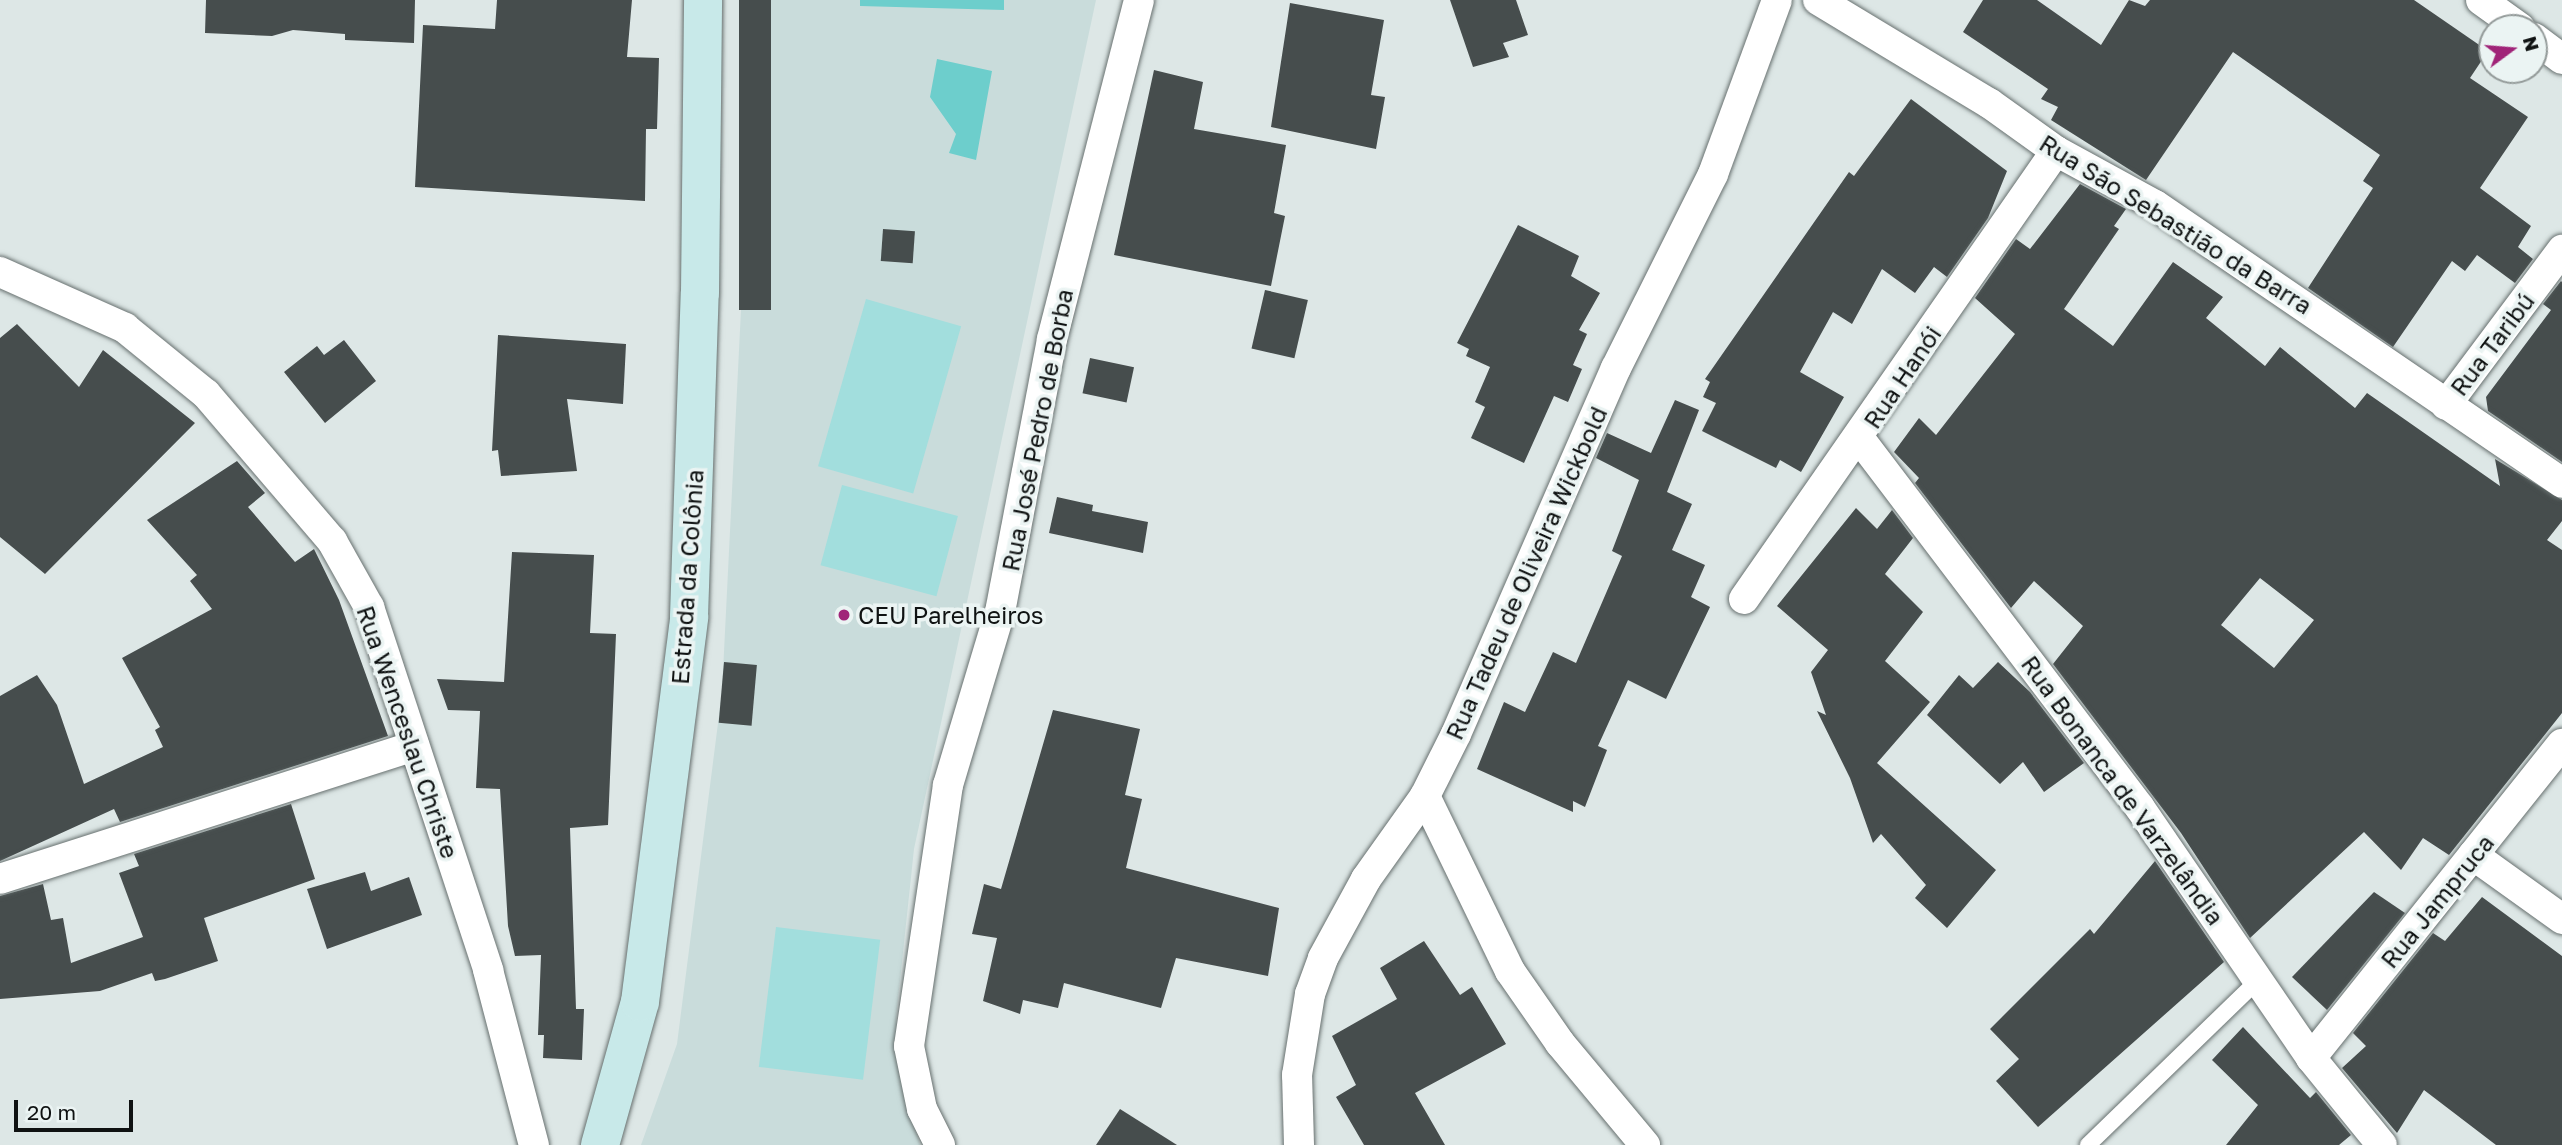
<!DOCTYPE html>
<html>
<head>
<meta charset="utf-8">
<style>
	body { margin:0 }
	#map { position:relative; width:2562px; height:1145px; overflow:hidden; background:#dde7e6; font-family:"Golos Text",sans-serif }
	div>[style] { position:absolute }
	.built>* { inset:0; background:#c9dcdb }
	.green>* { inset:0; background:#a2dedd; transform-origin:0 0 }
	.water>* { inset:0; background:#6dcecc }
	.building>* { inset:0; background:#464d4d; transform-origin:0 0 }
	.roads { filter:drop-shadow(0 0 2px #67706f) drop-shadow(0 0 2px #67706f) }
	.service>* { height:16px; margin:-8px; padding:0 8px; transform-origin:8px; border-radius:8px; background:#fff }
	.minor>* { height:30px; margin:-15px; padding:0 15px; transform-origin:15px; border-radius:15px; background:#fff }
	.secondary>* { height:38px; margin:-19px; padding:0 19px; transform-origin:19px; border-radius:19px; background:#c8e9e9 }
	.dots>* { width:19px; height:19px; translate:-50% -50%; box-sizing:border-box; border:4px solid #ebf4f3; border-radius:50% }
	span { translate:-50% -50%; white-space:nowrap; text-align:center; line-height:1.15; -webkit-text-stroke:7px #ebf4f3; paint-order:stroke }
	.street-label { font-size:24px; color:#0f1212 }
	.poi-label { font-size:24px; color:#0f1212 }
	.left { translate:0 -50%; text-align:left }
	.north { position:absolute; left:2478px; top:14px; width:70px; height:70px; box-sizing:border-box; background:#ebf4f3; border:2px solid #939a99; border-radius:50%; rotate:74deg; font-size:19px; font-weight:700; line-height:28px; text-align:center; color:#0f1212 }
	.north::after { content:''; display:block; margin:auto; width:24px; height:32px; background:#a02478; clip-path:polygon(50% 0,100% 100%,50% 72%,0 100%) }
	.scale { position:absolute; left:14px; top:1100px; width:119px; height:32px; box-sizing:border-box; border:4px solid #0f1212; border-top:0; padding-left:9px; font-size:21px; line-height:24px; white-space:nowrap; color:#0f1212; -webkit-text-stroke:5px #ebf4f3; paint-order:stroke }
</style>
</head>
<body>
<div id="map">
	<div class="built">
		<i style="clip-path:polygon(739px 0,1096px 0,914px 849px,896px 1018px,900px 1077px,920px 1145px,641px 1145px,677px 1044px,722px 692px,741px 310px)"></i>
	</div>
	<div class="green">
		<i style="left:866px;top:299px;width:99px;height:174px;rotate:16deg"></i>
		<i style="left:842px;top:485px;width:120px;height:83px;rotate:15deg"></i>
		<i style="left:776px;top:927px;width:105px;height:141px;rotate:7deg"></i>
	</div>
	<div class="water">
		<i style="clip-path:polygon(860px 0,1004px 0,1004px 10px,860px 6px)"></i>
		<i style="clip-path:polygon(937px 59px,992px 71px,976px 160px,949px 153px,956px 134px,930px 97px)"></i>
	</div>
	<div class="building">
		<i style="clip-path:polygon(206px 0,415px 0,414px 43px,345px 40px,345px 34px,293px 30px,272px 36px,205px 33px)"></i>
		<i style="clip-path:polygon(497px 0,632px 0,627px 57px,659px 58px,657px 129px,646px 129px,645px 201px,415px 187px,423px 25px,495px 29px)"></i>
		<i style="left:739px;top:0;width:32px;height:310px"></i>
		<i style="clip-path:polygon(1450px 0,1516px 0,1528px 35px,1503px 43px,1509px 57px,1473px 67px)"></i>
		<i style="clip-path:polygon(1983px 0,2037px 0,2101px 45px,2129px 0,2145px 6px,2150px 0,2414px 0,2488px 51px,2470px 78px,2528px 117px,2480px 188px,2531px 226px,2518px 247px,2533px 259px,2515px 283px,2477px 255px,2465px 271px,2452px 261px,2393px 347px,2308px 288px,2373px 188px,2363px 181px,2380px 155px,2233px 52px,2146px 180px,2051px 120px,2058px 107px,2041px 99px,2048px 89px,1963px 32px)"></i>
		<i style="clip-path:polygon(1290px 3px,1384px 20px,1371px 95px,1385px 97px,1376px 149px,1271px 127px)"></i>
		<i style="clip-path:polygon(1154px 70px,1203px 82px,1194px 129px,1286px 145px,1274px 213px,1285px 216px,1271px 286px,1114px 255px)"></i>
		<i style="clip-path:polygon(1911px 99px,2007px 171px,1988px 218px,1947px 277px,1934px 267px,1915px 293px,1882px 269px,1852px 324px,1833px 312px,1800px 372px,1844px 397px,1801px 472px,1780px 460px,1776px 468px,1702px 431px,1716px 403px,1703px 397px,1710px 382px,1705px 379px,1849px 172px,1854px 176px)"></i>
		<i style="clip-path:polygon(evenodd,2080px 184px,2126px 209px,2114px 226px,2119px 229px,2064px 309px,2113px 346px,2173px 262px,2223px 297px,2206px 318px,2265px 366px,2280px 347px,2355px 408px,2367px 393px,2500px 486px,2495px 459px,2562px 500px,2562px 521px,2547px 540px,2562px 550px,2562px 713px,2449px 855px,2423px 838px,2401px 870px,2364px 832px,2250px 938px,2181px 833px,2053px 664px,2083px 626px,2034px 581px,2011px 608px,1915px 483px,1919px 478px,1894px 452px,1919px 418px,1936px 435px,2015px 334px,1975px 298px,2016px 239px,2030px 249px,2080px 184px,2260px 578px,2314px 620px,2274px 668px,2221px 625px,2260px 578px)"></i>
		<i style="clip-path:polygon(1518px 225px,1579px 256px,1571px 276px,1600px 293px,1579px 330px,1587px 334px,1573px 365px,1582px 369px,1568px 402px,1554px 396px,1524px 463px,1471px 438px,1485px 407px,1475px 402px,1490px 367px,1466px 356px,1469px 349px,1457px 343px)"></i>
		<i style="left:883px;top:229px;width:32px;height:32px;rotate:4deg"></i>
		<i style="clip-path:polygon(2561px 281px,2562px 282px,2562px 462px,2488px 411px,2486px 397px,2551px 310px,2543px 304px)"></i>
		<i style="left:1265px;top:290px;width:44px;height:60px;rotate:13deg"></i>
		<i style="clip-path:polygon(17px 324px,79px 387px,103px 350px,195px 423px,45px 574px,0 537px,0 338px)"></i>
		<i style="clip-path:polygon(498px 335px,626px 344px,623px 404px,567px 399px,577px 471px,501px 476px,498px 450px,492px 451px)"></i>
		<i style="clip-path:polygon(344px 340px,376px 381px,325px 423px,284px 372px,317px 346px,324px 355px)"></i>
		<i style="left:1090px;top:358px;width:45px;height:36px;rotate:12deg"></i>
		<i style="clip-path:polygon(1675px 400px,1699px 410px,1667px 492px,1692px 504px,1672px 550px,1705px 565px,1691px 597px,1710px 607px,1666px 699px,1628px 680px,1598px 746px,1607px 750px,1585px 807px,1573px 801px,1573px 812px,1477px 769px,1504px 702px,1525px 712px,1553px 652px,1576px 663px,1622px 556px,1612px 551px,1639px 480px,1596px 458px,1607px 433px,1651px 453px)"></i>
		<i style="clip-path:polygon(237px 461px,265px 493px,248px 507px,295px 562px,314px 549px,339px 600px,388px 736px,120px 822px,114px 809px,0 861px,0 696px,37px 675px,57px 705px,84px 784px,163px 747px,155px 730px,160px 727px,122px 658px,212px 609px,190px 581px,197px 575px,147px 520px)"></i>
		<i style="clip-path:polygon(1057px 497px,1093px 505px,1092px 511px,1148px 522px,1143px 553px,1049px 533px)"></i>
		<i style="clip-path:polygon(1856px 508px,1877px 529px,1892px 510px,1913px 538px,1885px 574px,1923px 612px,1885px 661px,1930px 702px,1877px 763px,1996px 870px,1947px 928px,1915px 898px,1926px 885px,1881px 834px,1873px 843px,1850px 778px,1817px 711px,1826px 715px,1811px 672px,1828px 650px,1777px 606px)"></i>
		<i style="clip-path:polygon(512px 552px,594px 555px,590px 633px,616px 634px,608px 825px,570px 828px,576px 1009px,584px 1009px,582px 1060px,543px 1058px,544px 1035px,538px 1035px,541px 955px,515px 956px,508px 926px,500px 789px,476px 788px,480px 711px,448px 710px,437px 679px,504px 682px)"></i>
		<i style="left:724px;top:662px;width:33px;height:61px;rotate:5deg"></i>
		<i style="clip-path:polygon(1998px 662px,2030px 692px,2084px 763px,2044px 792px,2023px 762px,2000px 784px,1927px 715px,1959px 675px,1973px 688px)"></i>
		<i style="clip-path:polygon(1053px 710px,1140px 729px,1125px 795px,1142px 799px,1126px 868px,1279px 908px,1268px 976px,1176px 958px,1161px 1008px,1064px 983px,1058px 1008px,1023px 1000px,1020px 1014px,983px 1001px,997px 938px,972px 934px,984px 884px,1001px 889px)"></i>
		<i style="clip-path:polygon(291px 804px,315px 879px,204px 918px,218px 961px,165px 979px,155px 981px,152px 973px,100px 991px,0 999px,0 896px,43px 884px,51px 920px,63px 918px,71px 963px,143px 937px,119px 873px,139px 866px,134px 854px)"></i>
		<i style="clip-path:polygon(2155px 861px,2224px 962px,2038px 1127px,1996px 1081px,2019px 1059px,1990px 1029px,2090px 929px,2094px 934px)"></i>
		<i style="clip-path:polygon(365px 872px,371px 891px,409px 877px,422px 915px,327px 949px,307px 889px)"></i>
		<i style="clip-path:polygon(2374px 892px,2405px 913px,2327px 1010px,2292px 977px)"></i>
		<i style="clip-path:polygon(2482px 897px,2562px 956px,2562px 1145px,2496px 1145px,2424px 1090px,2397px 1133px,2342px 1068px,2366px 1046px,2353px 1033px,2433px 933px,2445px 941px)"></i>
		<i style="clip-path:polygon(1424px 941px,1460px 995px,1472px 987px,1506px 1044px,1415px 1093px,1445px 1145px,1364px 1145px,1336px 1097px,1356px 1085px,1332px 1036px,1397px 999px,1380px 968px)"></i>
		<i style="clip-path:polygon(2243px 1027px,2310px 1098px,2316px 1092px,2351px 1135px,2339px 1145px,2226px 1145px,2258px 1105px,2212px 1060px)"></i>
		<i style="clip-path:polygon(1120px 1109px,1177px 1145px,1096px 1145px)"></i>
	</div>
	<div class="roads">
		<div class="service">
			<i style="left:2088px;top:1145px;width:237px;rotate:-44.1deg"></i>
		</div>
		<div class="minor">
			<i style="left:1818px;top:0;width:200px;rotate:31.1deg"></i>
			<i style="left:1989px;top:103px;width:82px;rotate:35.6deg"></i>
			<i style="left:2056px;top:151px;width:113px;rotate:28.6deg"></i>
			<i style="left:2155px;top:205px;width:493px;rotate:34.3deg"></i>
			<i style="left:2481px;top:0;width:48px;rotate:35.7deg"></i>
			<i style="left:2534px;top:38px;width:35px;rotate:37deg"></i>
			<i style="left:0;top:272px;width:137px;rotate:24.1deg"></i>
			<i style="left:125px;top:328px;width:104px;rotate:39.2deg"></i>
			<i style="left:206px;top:394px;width:194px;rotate:49.4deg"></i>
			<i style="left:332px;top:541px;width:76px;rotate:60.7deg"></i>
			<i style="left:369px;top:607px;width:382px;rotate:71.8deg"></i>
			<i style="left:488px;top:970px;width:181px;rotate:75.3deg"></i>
			<i style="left:2446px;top:405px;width:194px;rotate:-53.2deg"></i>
			<i style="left:1860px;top:439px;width:463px;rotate:52.8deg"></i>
			<i style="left:2140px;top:808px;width:303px;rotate:55.6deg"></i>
			<i style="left:2311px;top:1058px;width:112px;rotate:50.8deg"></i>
			<i style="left:1744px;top:599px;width:546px;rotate:-55.15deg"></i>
			<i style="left:1425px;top:796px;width:195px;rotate:64.1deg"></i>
			<i style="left:1510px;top:971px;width:88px;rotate:55.2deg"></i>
			<i style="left:1560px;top:1043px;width:133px;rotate:50.2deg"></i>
			<i style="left:2473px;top:855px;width:110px;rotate:35.7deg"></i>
			<i style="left:0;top:879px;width:435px;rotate:-17.8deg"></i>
			<i style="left:2311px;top:1058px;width:402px;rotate:-51.4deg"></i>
			<i style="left:940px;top:1145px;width:40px;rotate:-116.6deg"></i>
			<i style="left:922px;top:1109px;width:64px;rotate:-101.7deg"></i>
			<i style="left:909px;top:1046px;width:264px;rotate:-81.5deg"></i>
			<i style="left:948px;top:785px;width:181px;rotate:-73.3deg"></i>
			<i style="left:1000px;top:612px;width:278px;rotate:-79.2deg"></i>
			<i style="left:1052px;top:339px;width:350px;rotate:-75.6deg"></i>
			<i style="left:1299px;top:1145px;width:70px;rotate:-91.6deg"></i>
			<i style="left:1297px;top:1075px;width:82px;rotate:-80.9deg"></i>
			<i style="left:1310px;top:994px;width:38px;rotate:-70deg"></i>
			<i style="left:1323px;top:958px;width:90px;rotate:-61.4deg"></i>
			<i style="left:1366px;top:879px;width:102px;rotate:-54.6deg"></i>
			<i style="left:1425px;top:796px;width:69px;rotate:-63.4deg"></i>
			<i style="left:1456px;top:734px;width:399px;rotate:-66.4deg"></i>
			<i style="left:1616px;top:368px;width:217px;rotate:-63.4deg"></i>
			<i style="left:1713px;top:174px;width:185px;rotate:-69.8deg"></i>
		</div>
		<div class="secondary">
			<i style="left:600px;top:1145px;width:148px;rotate:-74.4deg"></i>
			<i style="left:640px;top:1002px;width:388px;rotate:-82.7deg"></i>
			<i style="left:689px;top:617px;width:324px;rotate:-88.1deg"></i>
			<i style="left:700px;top:293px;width:293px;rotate:-89.4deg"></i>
		</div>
	</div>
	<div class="dots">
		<i style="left:844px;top:615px;background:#a02478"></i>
	</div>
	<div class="street-label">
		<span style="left:2176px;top:224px;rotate:32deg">Rua São Sebastião da Barra</span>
		<span style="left:2492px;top:344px;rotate:-53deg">Rua Taribú</span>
		<span style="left:1902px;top:377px;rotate:-56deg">Rua Hanói</span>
		<span style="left:1037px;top:430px;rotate:-79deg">Rua José Pedro de Borba</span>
		<span style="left:1526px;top:573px;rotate:-66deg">Rua Tadeu de Oliveira Wickbold</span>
		<span style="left:687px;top:577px;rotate:-86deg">Estrada da Colônia</span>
		<span style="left:408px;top:732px;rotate:71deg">Rua Wenceslau Christe</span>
		<span style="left:2123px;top:790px;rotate:54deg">Rua Bonanca de Varzelândia</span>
		<span style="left:2437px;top:901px;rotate:-51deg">Rua Jampruca</span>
	</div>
	<div class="poi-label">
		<span class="left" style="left:858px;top:615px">CEU Parelheiros</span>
	</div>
	<div class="north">N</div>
	<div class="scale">20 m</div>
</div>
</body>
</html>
